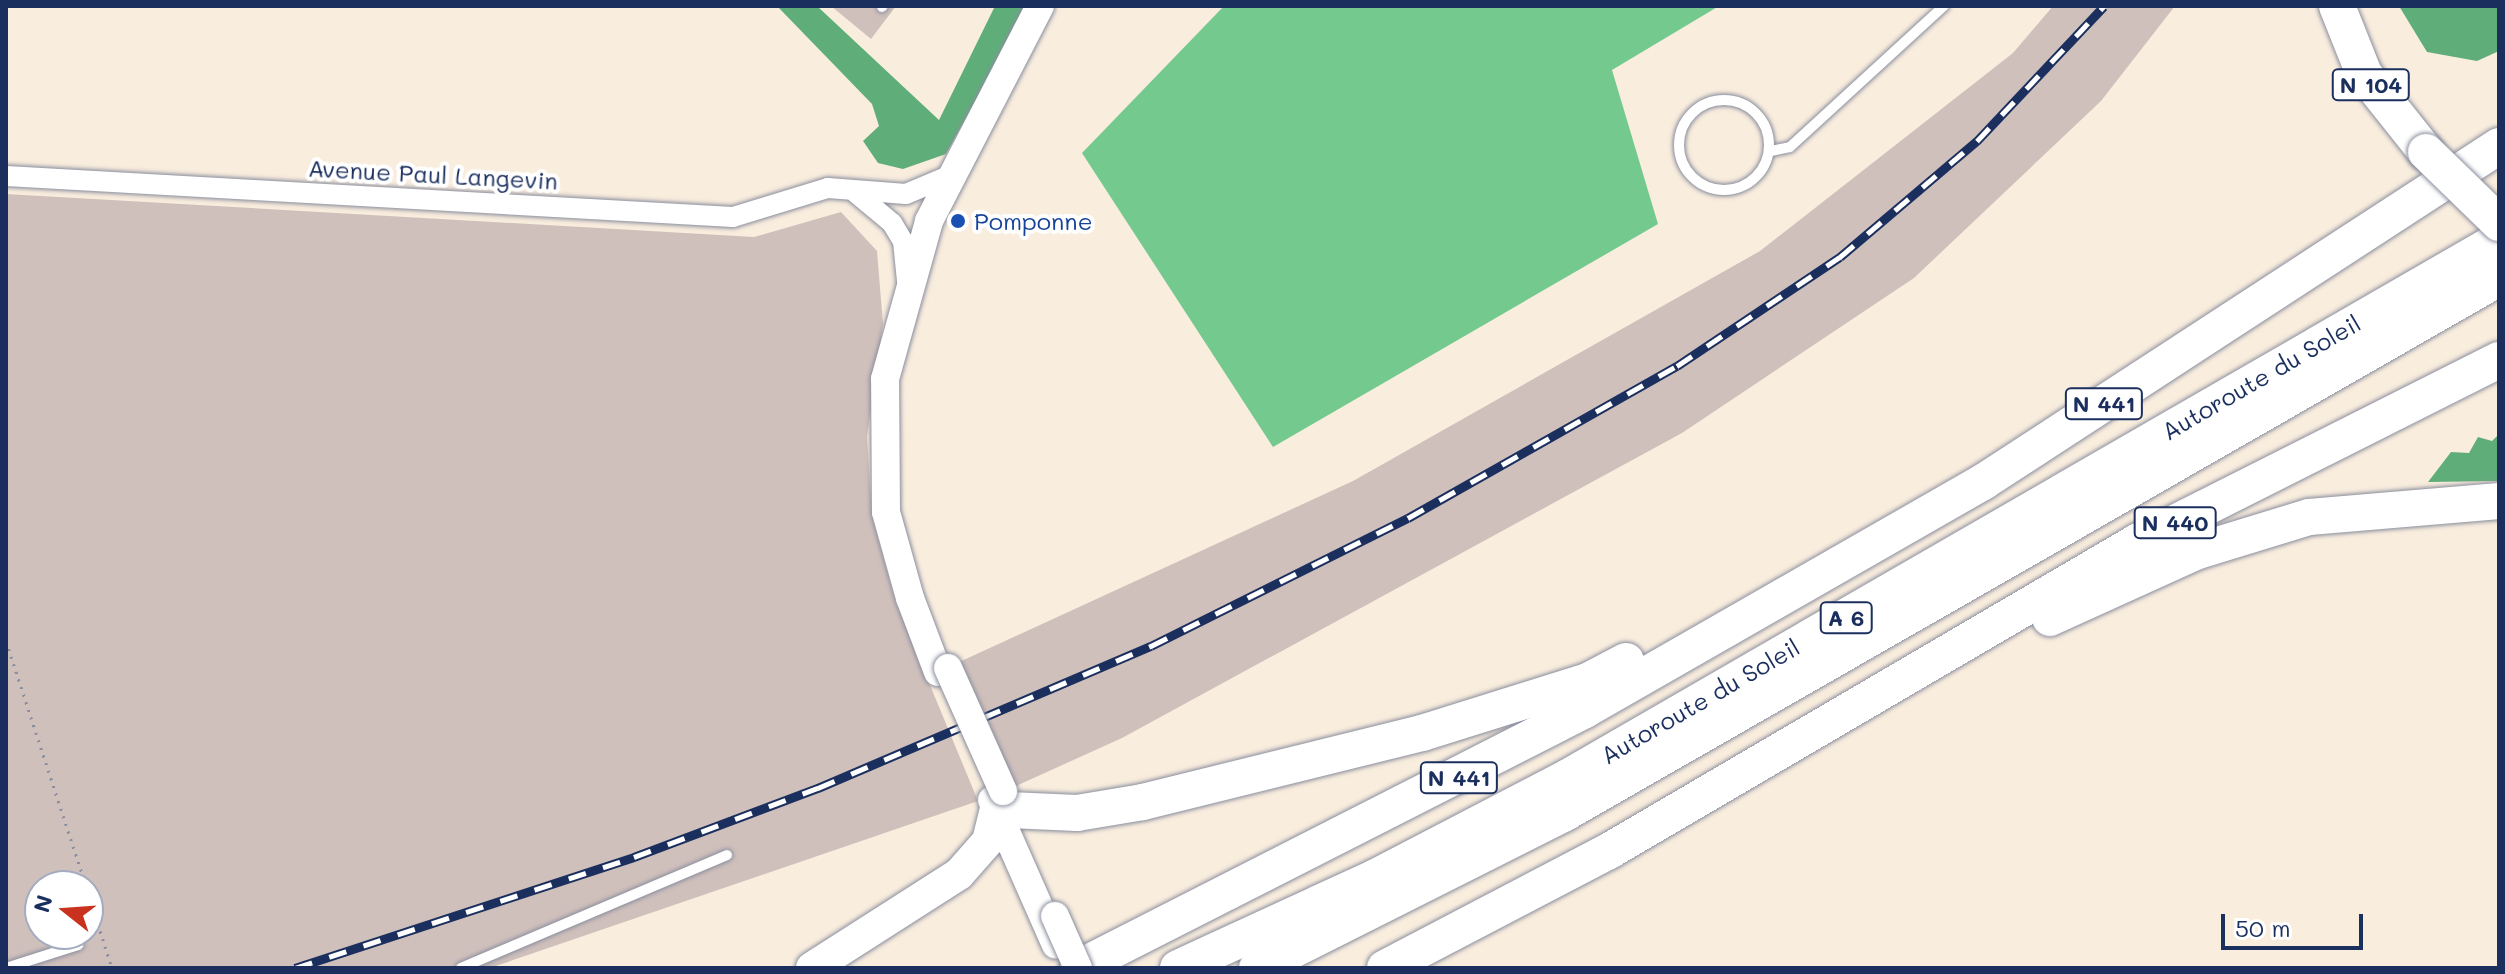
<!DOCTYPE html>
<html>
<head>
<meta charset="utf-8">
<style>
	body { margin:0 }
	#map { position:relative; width:2505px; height:974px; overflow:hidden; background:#f9edde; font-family:Mali,sans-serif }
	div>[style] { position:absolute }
	.industrial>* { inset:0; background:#d0c0bc }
	.green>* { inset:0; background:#74ca8e }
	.forest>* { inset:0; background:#5fae79 }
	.path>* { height:3px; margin-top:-1.5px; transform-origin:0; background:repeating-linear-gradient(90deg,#8a8e9e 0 2px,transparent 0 8px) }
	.roads { filter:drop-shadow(0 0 2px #8a8e9e) drop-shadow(0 0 2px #8a8e9e) }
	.lane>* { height:10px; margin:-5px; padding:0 5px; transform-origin:5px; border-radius:5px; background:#fff }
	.lane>.ring { margin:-5px; padding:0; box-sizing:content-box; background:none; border:10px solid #fff; border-radius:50% }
	.street>* { height:20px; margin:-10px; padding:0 10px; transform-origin:10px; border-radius:10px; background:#fff }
	.secondary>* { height:28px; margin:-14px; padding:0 14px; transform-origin:14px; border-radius:14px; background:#fff }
	.primary>* { height:32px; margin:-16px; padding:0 16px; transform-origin:16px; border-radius:16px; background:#fff }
	.highway>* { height:36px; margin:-18px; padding:0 18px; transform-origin:18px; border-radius:18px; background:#fff }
	.rail>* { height:9px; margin-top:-4.5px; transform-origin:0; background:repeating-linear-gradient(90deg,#fff 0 18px,#1b2f5e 0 36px); box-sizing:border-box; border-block:2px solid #1b2f5e }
	.bridges { filter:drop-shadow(0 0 2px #8a8e9e) drop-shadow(0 0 2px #8a8e9e) }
	.secondary-bridge>* { height:28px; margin:-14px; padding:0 14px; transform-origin:14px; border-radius:14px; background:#fff }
	.highway-bridge>* { height:36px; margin:-18px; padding:0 18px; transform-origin:18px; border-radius:18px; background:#fff }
	.dots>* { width:22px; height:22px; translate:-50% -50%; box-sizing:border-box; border:4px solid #fff; border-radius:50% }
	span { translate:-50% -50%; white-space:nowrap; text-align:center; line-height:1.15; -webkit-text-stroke:8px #fff; paint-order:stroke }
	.shield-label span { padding:2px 6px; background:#fff; border:2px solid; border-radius:6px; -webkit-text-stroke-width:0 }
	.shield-label { font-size:22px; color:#1b2f5e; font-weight:700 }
	.street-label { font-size:24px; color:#1b2f5e }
	.transit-label { font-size:24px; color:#164399 }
	.left { translate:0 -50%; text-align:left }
	.frame { position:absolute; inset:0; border:8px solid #1b2f5e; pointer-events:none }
	.north { position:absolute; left:24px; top:870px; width:80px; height:80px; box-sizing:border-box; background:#fff; border:2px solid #a4acbf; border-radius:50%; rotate:287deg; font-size:22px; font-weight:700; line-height:32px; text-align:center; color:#1b2f5e }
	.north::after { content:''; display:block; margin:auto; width:28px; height:36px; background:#c8321e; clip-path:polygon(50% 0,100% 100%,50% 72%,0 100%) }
	.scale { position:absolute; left:2221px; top:914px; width:142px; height:36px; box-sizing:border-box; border:4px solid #1b2f5e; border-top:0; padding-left:10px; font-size:24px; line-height:28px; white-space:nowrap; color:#1b2f5e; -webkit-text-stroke:6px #fff; paint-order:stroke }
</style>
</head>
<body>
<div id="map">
	<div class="industrial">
		<i style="clip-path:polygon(831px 6px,896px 6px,871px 39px)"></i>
		<i style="clip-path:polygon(2053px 6px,2175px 6px,2101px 101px,1914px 278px,1682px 433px,1122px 738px,1016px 786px,955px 664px,1353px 481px,1760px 251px,2013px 53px)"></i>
		<i style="clip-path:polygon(evenodd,6px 194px,754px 237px,841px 212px,877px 251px,883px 324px,867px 437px,872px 516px,896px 603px,978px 801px,490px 968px,6px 968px,6px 194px,40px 886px,88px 886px,88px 934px,40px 934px,40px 886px)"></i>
	</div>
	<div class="green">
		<i style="clip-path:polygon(1224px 6px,1719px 6px,1612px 70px,1658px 224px,1273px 447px,1082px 153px)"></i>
	</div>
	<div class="forest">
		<i style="clip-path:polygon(777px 6px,817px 6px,939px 120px,995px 6px,1028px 6px,946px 154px,903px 169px,878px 163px,863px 141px,879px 126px,872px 104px)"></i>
		<i style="clip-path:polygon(2399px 6px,2499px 6px,2499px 51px,2477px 61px,2427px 52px)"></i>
		<i style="clip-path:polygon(2499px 434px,2499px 481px,2428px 482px,2451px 452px,2469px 453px,2478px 437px,2492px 441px)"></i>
	</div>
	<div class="path">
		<i style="left:6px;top:641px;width:258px;rotate:71.9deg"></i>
		<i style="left:88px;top:893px;width:79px;rotate:72.3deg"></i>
	</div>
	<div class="roads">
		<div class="lane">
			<i style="left:882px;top:7px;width:1px;rotate:-45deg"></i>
			<i class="ring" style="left:1679px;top:100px;width:80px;height:80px"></i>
			<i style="left:1771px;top:151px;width:19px;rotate:-12deg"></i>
			<i style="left:1790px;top:147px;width:209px;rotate:-42.5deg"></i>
			<i style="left:6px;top:968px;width:76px;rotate:-17.7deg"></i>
			<i style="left:461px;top:968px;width:289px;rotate:-23deg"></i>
		</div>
		<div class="street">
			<i style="left:6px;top:176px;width:728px;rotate:3.23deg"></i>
			<i style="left:733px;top:217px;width:99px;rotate:-17deg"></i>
			<i style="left:828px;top:188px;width:78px;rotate:4.4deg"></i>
			<i style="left:906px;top:194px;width:49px;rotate:-22.9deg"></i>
			<i style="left:856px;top:193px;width:47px;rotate:39.8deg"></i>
			<i style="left:892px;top:223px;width:21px;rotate:59deg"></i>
			<i style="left:903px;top:241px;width:40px;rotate:84.3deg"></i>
		</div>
		<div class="secondary">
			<i style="left:938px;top:672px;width:79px;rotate:-110.7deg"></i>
			<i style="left:910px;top:598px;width:89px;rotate:-105.6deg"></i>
			<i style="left:886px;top:512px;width:133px;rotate:-90.4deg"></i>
			<i style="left:885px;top:379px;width:164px;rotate:-74.4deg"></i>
			<i style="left:929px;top:221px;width:242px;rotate:-62.7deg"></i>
			<i style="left:992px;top:800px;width:158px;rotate:66.2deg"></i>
		</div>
		<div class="primary">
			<i style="left:812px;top:968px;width:174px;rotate:-32.6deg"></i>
			<i style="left:959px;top:874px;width:44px;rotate:-48.7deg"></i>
			<i style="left:988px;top:841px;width:33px;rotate:-76deg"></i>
		</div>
		<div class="highway">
			<i style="left:2337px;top:6px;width:73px;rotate:68.3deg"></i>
			<i style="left:2364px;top:74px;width:100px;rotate:51.5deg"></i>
			<i style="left:2050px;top:618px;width:162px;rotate:-24.4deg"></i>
			<i style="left:2198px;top:551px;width:116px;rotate:-17deg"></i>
			<i style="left:2309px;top:517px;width:191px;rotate:-4.8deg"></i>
			<i style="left:1010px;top:810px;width:67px;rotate:2.6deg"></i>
			<i style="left:1077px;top:813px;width:67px;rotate:-9.5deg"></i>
			<i style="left:1143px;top:802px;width:287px;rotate:-13.9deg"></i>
			<i style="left:1422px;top:733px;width:174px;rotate:-17.4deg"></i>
			<i style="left:1588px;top:681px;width:43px;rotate:-27.8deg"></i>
			<i style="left:1078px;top:968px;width:569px;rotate:-26.97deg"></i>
			<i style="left:1585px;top:710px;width:459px;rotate:-29.8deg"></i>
			<i style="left:1983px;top:482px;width:616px;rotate:-33.07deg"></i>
			<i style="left:1178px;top:968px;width:216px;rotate:-24.7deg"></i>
			<i style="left:1374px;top:878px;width:219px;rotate:-27.5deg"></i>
			<i style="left:1568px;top:777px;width:1075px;rotate:-29.98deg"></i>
			<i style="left:1257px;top:968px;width:345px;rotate:-26.7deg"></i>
			<i style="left:1565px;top:813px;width:1076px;rotate:-29.8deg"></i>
			<i style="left:1385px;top:968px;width:253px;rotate:-27.6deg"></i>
			<i style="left:1609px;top:851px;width:612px;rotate:-30.34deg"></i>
			<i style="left:2137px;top:542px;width:405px;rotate:-26.7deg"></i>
		</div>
	</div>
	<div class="rail">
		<i style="left:295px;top:968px;width:357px;rotate:-18.1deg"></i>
		<i style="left:634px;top:857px;width:197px;rotate:-20.6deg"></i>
		<i style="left:818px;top:788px;width:362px;rotate:-23.1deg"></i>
		<i style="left:1151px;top:646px;width:287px;rotate:-26.5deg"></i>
		<i style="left:1408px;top:518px;width:309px;rotate:-29.5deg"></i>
		<i style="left:1677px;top:366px;width:196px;rotate:-33.8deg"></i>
		<i style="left:1840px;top:257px;width:180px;rotate:-40.3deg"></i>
		<i style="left:1977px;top:141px;width:185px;rotate:-46.7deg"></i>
	</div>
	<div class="bridges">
		<div class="secondary-bridge">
			<i style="left:948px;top:668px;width:135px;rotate:65.9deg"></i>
			<i style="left:1055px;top:916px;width:57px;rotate:66.1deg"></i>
		</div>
		<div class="highway-bridge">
			<i style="left:2426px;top:152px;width:102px;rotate:44.2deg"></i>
		</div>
	</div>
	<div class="dots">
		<i style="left:958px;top:221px;background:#1a4fb4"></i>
	</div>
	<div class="shield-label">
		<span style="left:2371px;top:85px">N 104</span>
		<span style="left:2104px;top:404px">N 441</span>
		<span style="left:2175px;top:523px">N 440</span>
		<span style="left:1846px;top:618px">A 6</span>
		<span style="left:1459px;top:778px">N 441</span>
	</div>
	<div class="street-label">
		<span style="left:433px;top:174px;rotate:3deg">Avenue Paul Langevin</span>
		<span style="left:2261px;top:377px;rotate:-30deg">Autoroute du Soleil</span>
		<span style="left:1700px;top:701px;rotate:-30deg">Autoroute du Soleil</span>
	</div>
	<div class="transit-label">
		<span class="left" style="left:974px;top:221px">Pomponne</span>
	</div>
	<div class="frame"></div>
	<div class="north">N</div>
	<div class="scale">50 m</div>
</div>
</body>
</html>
